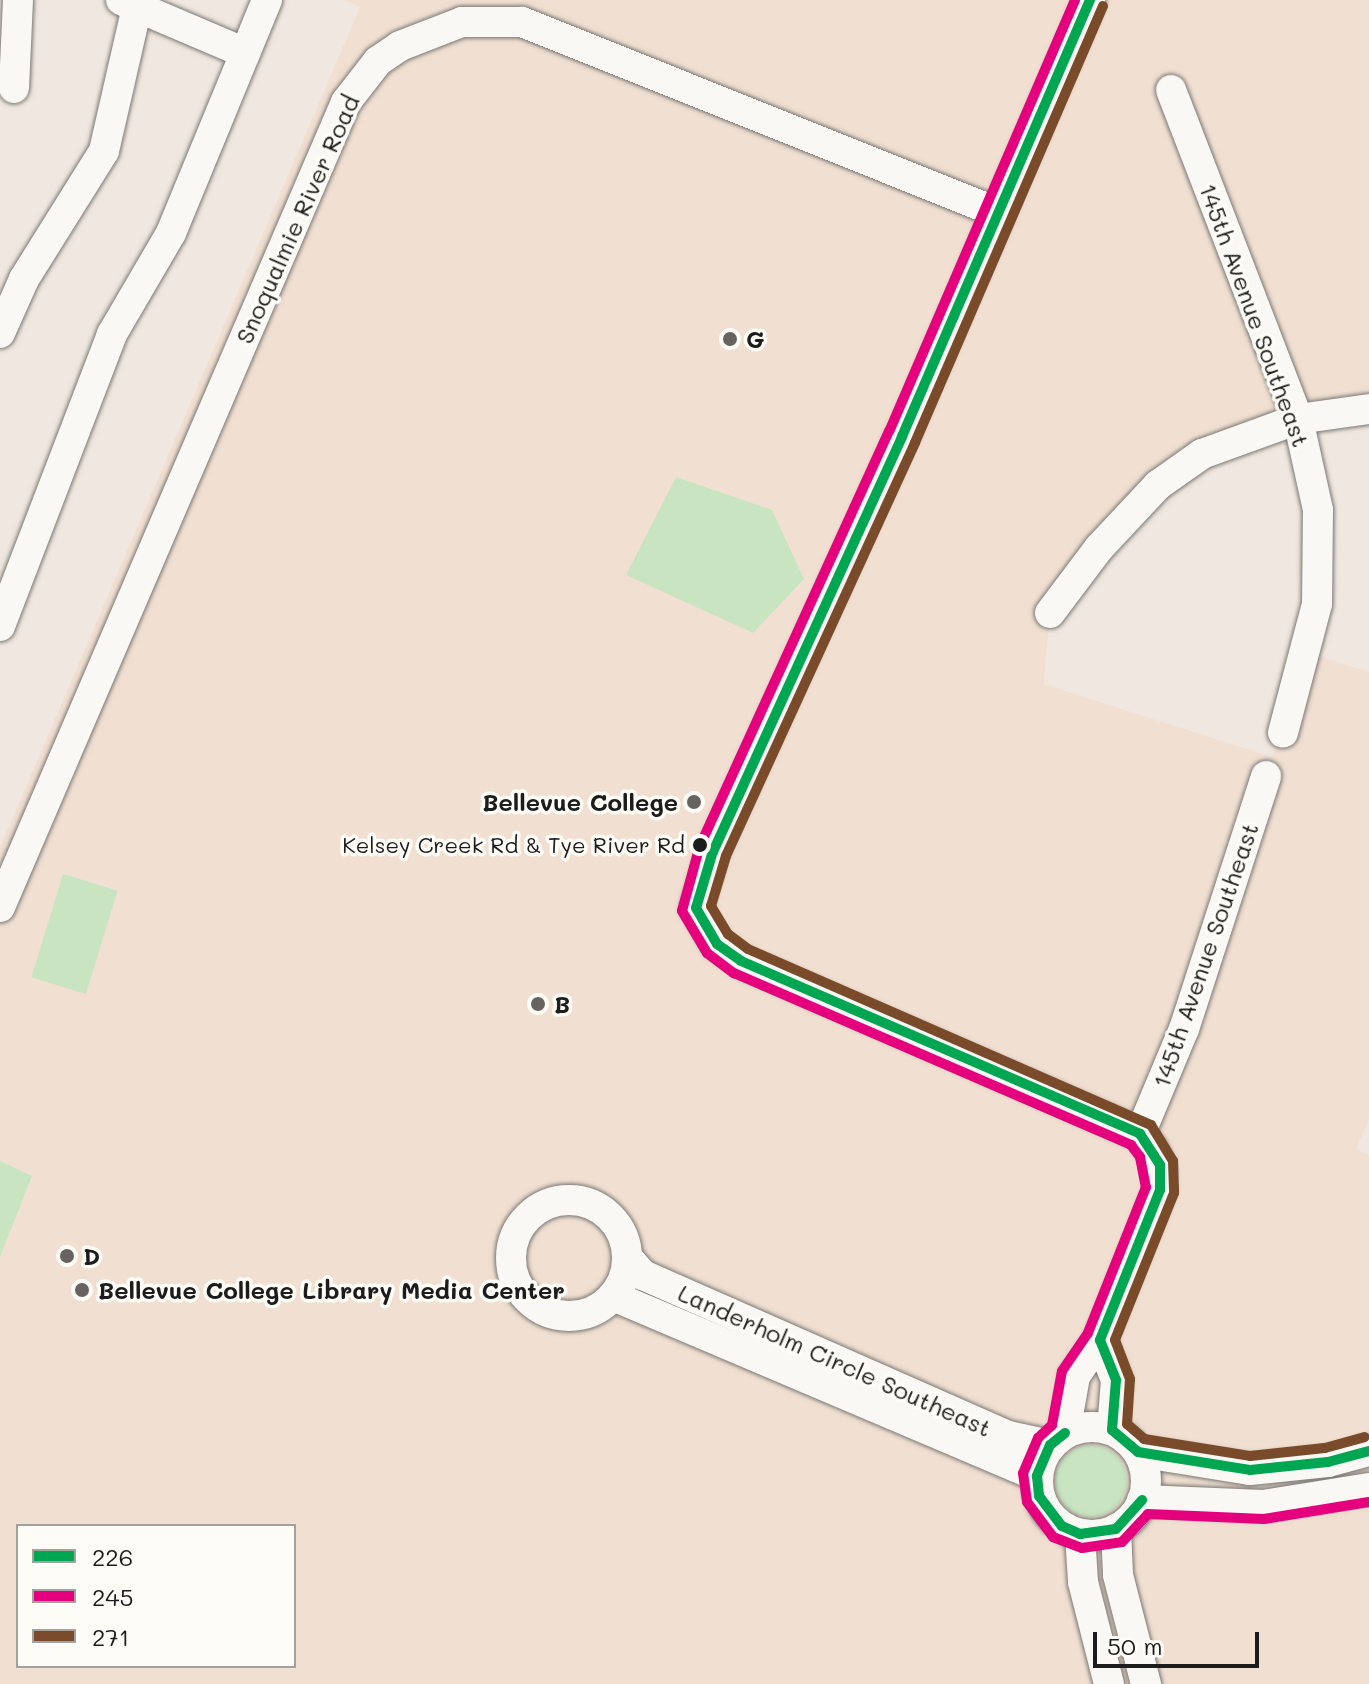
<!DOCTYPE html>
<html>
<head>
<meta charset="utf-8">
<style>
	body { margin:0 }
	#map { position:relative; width:1369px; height:1684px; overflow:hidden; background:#f0e8e0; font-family:Mali,sans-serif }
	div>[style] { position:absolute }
	.built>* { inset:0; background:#f1e0d2 }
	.green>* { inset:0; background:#c8e4c0; transform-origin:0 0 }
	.round { border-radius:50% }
	.roads { filter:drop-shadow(0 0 2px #7b7874) drop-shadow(0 0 2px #7b7874) }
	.minor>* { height:30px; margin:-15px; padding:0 15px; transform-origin:15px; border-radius:15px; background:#f9f8f5 }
	.minor>.ring { margin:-15px; padding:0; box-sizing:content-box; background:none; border:30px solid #f9f8f5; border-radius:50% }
	.bus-1>* { height:10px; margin:-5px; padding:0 5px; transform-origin:5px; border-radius:5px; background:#00a651 }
	.bus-2>* { height:10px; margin:-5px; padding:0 5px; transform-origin:5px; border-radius:5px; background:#e5007d }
	.bus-3>* { height:10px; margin:-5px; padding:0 5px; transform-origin:5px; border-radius:5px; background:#7a4b2a }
	.dots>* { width:22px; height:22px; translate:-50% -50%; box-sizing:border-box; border:4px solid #fdfcf7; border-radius:50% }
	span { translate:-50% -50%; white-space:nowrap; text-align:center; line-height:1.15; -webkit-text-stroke:7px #fdfcf7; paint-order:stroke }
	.bus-label { font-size:22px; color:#1c1c1c }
	.right { translate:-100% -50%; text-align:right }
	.street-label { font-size:24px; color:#1c1c1c }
	.poi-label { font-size:24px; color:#1c1c1c; font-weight:700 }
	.left { translate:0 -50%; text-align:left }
	.legend { position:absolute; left:16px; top:1524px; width:280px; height:144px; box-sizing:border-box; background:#fdfcf7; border:2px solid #a3a29f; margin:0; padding:10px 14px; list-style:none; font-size:24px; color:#1c1c1c }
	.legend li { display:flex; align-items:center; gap:16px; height:40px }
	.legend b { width:40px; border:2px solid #a3a29f }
	.scale { position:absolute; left:1093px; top:1632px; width:166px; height:36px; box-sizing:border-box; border:4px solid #1c1c1c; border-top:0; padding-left:10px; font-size:24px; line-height:28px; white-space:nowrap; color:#1c1c1c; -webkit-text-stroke:6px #fdfcf7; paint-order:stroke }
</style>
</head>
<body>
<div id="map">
	<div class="built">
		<i style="clip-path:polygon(evenodd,344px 0,1369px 0,1369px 409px,1202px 454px,1050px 612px,1044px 684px,1272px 757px,1306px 652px,1369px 672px,1369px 1119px,1356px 1149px,1369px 1155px,1369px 1684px,0 1684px,0 847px,360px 7px,344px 0,18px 1526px,294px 1526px,294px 1666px,18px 1666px,18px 1526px)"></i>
	</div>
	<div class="green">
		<i style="clip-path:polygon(676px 477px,772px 510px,804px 579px,753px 633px,626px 575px)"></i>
		<i style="left:63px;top:874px;width:57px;height:108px;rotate:17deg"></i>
		<i style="clip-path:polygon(0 1161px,32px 1176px,0 1257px)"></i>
		<i class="round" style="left:1055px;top:1445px;width:72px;height:72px"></i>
	</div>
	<div class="roads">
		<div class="minor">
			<i style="left:121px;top:0;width:135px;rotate:23.1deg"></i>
			<i style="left:14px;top:88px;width:88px;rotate:-87.4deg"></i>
			<i style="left:1171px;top:90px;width:353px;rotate:68.9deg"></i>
			<i style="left:1298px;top:419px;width:93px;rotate:77.6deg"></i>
			<i style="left:1318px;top:510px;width:94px;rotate:90.6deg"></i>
			<i style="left:1317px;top:604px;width:133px;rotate:104.8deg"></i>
			<i style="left:0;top:333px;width:59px;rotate:-66deg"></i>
			<i style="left:24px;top:279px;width:151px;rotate:-58deg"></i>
			<i style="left:104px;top:151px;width:148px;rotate:-77.1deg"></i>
			<i style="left:1050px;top:613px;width:81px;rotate:-53deg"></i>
			<i style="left:1099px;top:548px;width:86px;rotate:-46.9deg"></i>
			<i style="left:1158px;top:485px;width:54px;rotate:-35.2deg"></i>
			<i style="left:1202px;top:454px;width:102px;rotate:-20deg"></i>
			<i style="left:1298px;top:419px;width:72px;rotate:-8deg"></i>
			<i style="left:0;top:626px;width:313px;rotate:-69deg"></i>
			<i style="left:112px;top:334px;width:117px;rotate:-59.7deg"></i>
			<i style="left:171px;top:233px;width:252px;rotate:-67.6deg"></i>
			<i style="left:0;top:907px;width:876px;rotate:-66.74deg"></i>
			<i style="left:346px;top:102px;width:52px;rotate:-52deg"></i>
			<i style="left:378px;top:61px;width:27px;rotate:-34deg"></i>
			<i style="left:400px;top:46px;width:66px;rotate:-21.2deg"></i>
			<i style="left:462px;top:22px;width:60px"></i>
			<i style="left:522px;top:22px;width:514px;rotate:21.82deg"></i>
			<i style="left:1140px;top:1134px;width:114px;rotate:-67.3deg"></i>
			<i style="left:1184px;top:1029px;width:266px;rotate:-72deg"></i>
			<i class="ring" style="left:511px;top:1200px;width:86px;height:86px"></i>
			<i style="left:628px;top:1258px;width:23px;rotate:49deg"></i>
			<i style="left:643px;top:1275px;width:399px;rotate:23.8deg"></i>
			<i style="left:1008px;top:1436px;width:43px;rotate:12.1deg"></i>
			<i style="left:613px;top:1296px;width:461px;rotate:23deg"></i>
			<i style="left:1100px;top:1340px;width:43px;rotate:68.2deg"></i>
			<i style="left:1116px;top:1380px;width:50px;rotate:94.6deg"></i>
			<i class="ring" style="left:1038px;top:1427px;width:78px;height:78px"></i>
			<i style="left:1065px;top:1433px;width:58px;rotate:-80deg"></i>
			<i style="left:1075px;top:1376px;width:44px;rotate:-55.2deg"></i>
			<i style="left:1100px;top:1340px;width:162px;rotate:-68.2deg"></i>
			<i style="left:1160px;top:1190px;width:25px;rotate:-90deg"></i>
			<i style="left:1160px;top:1165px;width:18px;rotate:-117deg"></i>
			<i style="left:1152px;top:1149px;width:19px;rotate:-129deg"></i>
			<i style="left:1140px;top:1134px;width:435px;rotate:-156.6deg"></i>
			<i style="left:741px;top:961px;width:29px;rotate:-145deg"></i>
			<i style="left:717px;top:944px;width:42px;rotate:-120.3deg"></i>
			<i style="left:696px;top:908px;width:59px;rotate:-73.4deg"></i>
			<i style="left:713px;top:851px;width:455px;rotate:-65.5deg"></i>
			<i style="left:902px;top:437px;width:476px;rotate:-66.7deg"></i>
			<i style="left:1138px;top:1452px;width:113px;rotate:9.1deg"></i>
			<i style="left:1250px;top:1470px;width:78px;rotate:-5.9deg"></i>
			<i style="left:1328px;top:1462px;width:42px;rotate:-15deg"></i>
			<i style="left:1142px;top:1500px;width:121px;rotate:2.4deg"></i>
			<i style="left:1263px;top:1505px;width:107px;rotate:-9.1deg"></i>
			<i style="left:1116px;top:1529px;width:46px;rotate:87.5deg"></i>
			<i style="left:1118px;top:1575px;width:113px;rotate:75.6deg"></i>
			<i style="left:1080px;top:1534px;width:48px;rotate:86.4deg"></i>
			<i style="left:1083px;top:1582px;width:105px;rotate:75.7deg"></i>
		</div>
	</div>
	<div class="bus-1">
		<i style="left:1090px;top:0;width:476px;rotate:113.3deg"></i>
		<i style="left:902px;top:437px;width:455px;rotate:114.5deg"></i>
		<i style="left:713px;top:851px;width:59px;rotate:106.6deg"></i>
		<i style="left:696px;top:908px;width:42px;rotate:59.7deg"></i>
		<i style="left:717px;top:944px;width:29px;rotate:35deg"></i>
		<i style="left:741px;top:961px;width:435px;rotate:23.4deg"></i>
		<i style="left:1140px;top:1134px;width:37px;rotate:57deg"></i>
		<i style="left:1160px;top:1165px;width:25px;rotate:90deg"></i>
		<i style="left:1160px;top:1190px;width:162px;rotate:111.8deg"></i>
		<i style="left:1100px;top:1340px;width:43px;rotate:68.2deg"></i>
		<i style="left:1116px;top:1380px;width:50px;rotate:94.6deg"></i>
		<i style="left:1112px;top:1430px;width:34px;rotate:40deg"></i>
		<i style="left:1138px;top:1452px;width:113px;rotate:9.1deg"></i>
		<i style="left:1250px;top:1470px;width:78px;rotate:-5.9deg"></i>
		<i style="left:1328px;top:1462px;width:42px;rotate:-15deg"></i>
		<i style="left:1065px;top:1433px;width:19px;rotate:141deg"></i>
		<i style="left:1050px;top:1445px;width:34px;rotate:113deg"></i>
		<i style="left:1037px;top:1476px;width:20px;rotate:84deg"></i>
		<i style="left:1039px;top:1496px;width:38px;rotate:53deg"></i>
		<i style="left:1062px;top:1526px;width:20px;rotate:24deg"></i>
		<i style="left:1080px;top:1534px;width:36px;rotate:-8deg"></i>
		<i style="left:1116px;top:1529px;width:39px;rotate:-48deg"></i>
	</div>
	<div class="bus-2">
		<i style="left:1075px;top:0;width:469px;rotate:113.3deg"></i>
		<i style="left:889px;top:431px;width:455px;rotate:114.5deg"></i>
		<i style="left:700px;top:845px;width:68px;rotate:105.3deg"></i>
		<i style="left:682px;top:911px;width:49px;rotate:59.2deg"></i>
		<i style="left:707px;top:953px;width:34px;rotate:37deg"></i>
		<i style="left:734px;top:973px;width:433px;rotate:23.4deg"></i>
		<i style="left:1131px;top:1145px;width:15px;rotate:53deg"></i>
		<i style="left:1140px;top:1157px;width:31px;rotate:79deg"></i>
		<i style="left:1146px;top:1187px;width:157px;rotate:111.7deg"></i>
		<i style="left:1088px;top:1333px;width:46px;rotate:124.4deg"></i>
		<i style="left:1062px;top:1371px;width:55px;rotate:100.5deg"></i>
		<i style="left:1052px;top:1425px;width:19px;rotate:137deg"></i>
		<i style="left:1038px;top:1438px;width:38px;rotate:113deg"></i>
		<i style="left:1023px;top:1473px;width:29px;rotate:82deg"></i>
		<i style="left:1027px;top:1502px;width:44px;rotate:53.4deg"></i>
		<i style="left:1053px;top:1537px;width:31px;rotate:21deg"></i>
		<i style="left:1082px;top:1548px;width:40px;rotate:-8.5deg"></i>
		<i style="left:1122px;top:1542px;width:38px;rotate:-47deg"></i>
		<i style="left:1148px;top:1514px;width:116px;rotate:2.5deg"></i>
		<i style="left:1264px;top:1519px;width:106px;rotate:-9.2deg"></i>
	</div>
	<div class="bus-3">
		<i style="left:1103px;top:6px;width:476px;rotate:113.3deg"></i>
		<i style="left:915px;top:443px;width:454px;rotate:114.6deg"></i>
		<i style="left:726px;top:856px;width:52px;rotate:106.7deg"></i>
		<i style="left:711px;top:906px;width:33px;rotate:59deg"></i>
		<i style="left:728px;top:934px;width:25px;rotate:37deg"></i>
		<i style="left:748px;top:949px;width:440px;rotate:23.6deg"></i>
		<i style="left:1151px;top:1125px;width:42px;rotate:58.6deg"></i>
		<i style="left:1173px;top:1161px;width:32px;rotate:88deg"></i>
		<i style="left:1174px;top:1193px;width:158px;rotate:111.9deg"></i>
		<i style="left:1115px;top:1340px;width:42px;rotate:69deg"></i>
		<i style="left:1130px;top:1379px;width:45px;rotate:93.8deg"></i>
		<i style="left:1127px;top:1424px;width:23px;rotate:41deg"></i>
		<i style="left:1144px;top:1439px;width:107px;rotate:9.1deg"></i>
		<i style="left:1250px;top:1456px;width:75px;rotate:-6.1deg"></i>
		<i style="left:1325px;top:1448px;width:41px;rotate:-15.4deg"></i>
	</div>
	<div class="dots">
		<i style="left:730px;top:339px;background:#666361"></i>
		<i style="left:694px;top:802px;background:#666361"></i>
		<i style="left:700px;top:845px;background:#1c1c1c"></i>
		<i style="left:538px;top:1004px;background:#666361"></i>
		<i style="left:67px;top:1256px;background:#666361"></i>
		<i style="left:82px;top:1290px;background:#666361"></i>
	</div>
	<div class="bus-label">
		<span class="right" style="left:685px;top:845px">Kelsey Creek Rd &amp; Tye River Rd</span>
	</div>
	<div class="street-label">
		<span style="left:297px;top:219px;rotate:-66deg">Snoqualmie River Road</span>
		<span style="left:1255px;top:315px;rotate:70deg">145th Avenue Southeast</span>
		<span style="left:1205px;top:955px;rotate:-71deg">145th Avenue Southeast</span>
		<span style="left:835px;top:1360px;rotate:24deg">Landerholm Circle Southeast</span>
	</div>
	<div class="poi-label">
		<span class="left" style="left:746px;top:339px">G</span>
		<span class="right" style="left:678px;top:802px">Bellevue College</span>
		<span class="left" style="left:554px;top:1004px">B</span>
		<span class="left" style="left:83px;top:1256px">D</span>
		<span class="left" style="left:98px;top:1290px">Bellevue College Library Media Center</span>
	</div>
	<ul class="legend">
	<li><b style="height:10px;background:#00a651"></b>226</li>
	<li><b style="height:10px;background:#e5007d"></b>245</li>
	<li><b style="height:10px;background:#7a4b2a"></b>271</li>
	</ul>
	<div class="scale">50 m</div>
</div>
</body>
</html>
